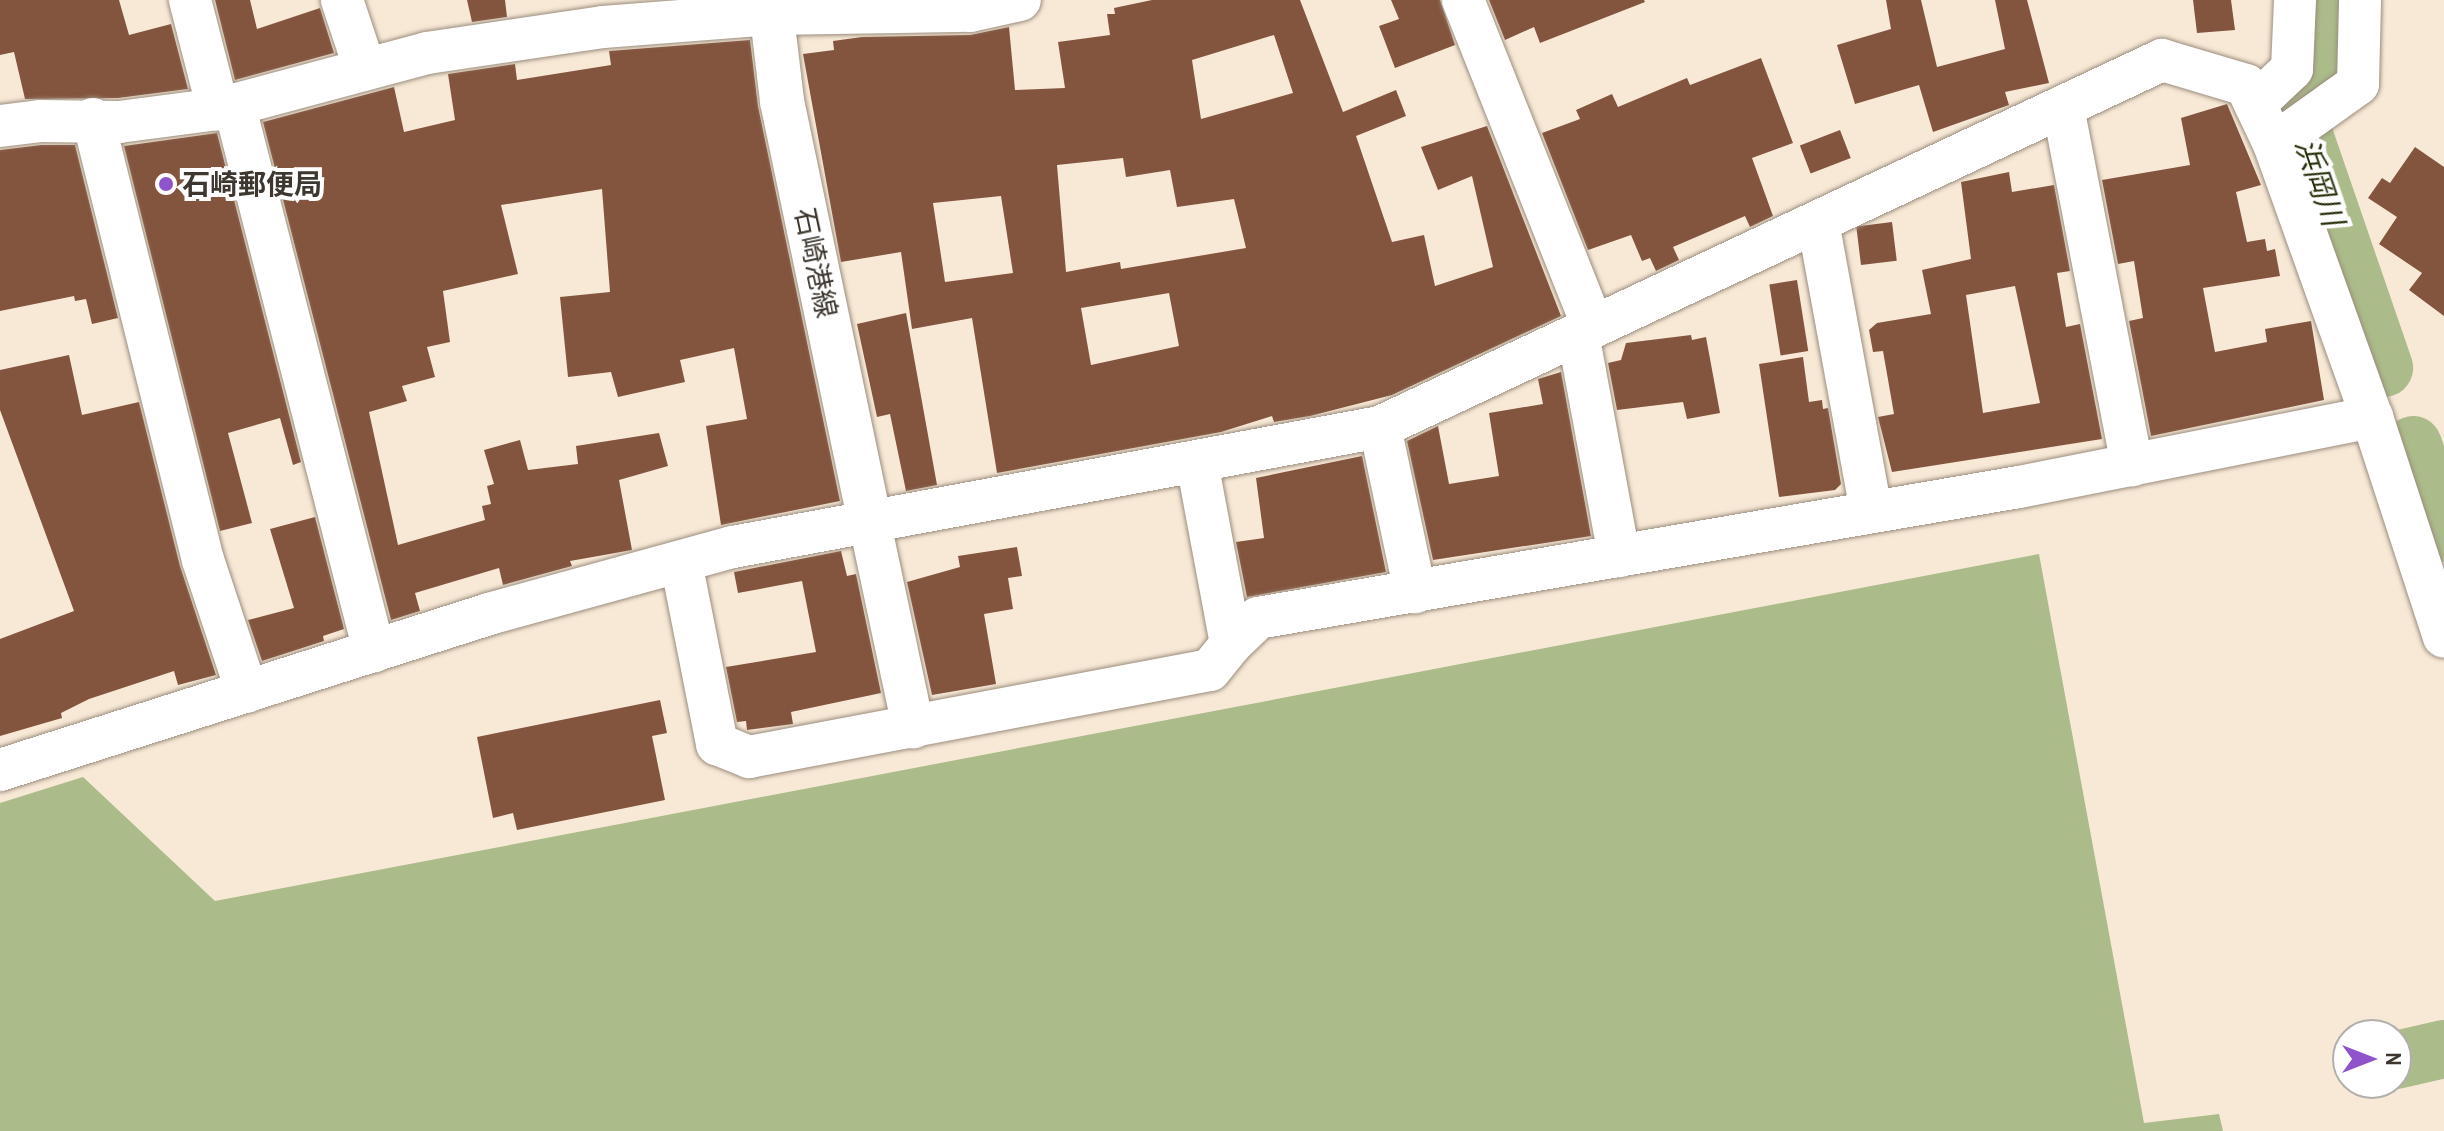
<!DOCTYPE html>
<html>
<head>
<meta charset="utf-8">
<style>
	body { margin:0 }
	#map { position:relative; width:2444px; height:1131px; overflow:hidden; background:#f8e9d7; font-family:"Archivo Narrow","Noto Sans JP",sans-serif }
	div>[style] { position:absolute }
	.water>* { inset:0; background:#abbc8a }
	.river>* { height:58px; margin:-29px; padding:0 29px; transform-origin:29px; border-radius:29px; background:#abbc8a }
	.building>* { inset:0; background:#83543e; transform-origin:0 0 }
	.roads { filter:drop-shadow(0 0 2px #9b8d7d) drop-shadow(0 0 2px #9b8d7d) }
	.minor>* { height:42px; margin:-21px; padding:0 21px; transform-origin:21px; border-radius:21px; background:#fff }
	.major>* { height:44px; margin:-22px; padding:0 22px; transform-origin:22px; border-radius:22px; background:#fff }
	.dots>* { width:22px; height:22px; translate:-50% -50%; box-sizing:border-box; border:4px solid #fff; border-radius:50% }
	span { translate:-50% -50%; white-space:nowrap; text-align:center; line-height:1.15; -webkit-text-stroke:8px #fff; paint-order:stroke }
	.poi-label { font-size:28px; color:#3d3730; font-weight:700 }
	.left { translate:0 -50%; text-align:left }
	.street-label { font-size:28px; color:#3d3730 }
	.water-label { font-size:30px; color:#252f08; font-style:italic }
	.north { position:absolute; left:2332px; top:1019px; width:80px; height:80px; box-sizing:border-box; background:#fff; border:2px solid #b1afac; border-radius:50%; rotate:90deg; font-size:22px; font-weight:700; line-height:32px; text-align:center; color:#3d3730 }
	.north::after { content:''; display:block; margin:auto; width:28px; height:36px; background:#8f53ca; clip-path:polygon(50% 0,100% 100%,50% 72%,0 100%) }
</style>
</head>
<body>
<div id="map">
	<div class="water">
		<i style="clip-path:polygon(2039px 554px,2144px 1123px,2219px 1114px,2223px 1131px,0 1131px,0 803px,83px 777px,215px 901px)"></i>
	</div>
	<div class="river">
		<i style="left:2323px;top:0;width:74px;rotate:93.1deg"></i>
		<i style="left:2319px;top:74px;width:41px;rotate:128deg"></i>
		<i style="left:2294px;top:106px;width:277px;rotate:71deg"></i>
		<i style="left:2413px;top:445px;width:93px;rotate:70.6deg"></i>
		<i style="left:2396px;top:1060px;width:49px;rotate:-12.9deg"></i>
	</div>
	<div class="building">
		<i style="clip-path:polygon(0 0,119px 0,129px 35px,171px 24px,188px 89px,118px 98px,25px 99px,14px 52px,0 55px)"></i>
		<i style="clip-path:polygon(215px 0,250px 0,257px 29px,320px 8px,334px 53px,235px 80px)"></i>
		<i style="clip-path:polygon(467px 0,505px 0,507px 17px,472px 22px)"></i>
		<i style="clip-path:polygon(evenodd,1152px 0,1300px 0,1343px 112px,1396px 90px,1406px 116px,1356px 136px,1392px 242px,1424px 235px,1435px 286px,1493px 267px,1472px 176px,1438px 190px,1421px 147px,1487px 126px,1561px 316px,1392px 395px,1310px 416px,1274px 422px,1272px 416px,1221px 432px,997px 473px,972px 318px,912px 329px,901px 252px,841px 262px,803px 54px,834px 50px,833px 41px,862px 37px,970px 35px,1009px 27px,1015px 90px,1065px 88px,1058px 42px,1110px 35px,1107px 14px,1115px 14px,1114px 8px,1152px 0,1274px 35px,1293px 93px,1201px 119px,1192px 60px,1274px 35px,1152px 0,1123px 158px,1126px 177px,1170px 170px,1177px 207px,1234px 199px,1246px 248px,1121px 269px,1120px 262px,1066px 272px,1057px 165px,1123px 158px,1152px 0,1001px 196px,1013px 273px,945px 282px,933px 203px,1001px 196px,1152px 0,1169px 293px,1179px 346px,1091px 365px,1081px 308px,1169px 293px)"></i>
		<i style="clip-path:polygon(1391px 0,1440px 0,1455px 45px,1395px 68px,1379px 26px,1399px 19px)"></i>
		<i style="clip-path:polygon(1489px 0,1644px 0,1645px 2px,1540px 43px,1534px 27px,1505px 40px)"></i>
		<i style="clip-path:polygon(1886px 0,1921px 0,1937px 67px,2005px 49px,1995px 0,2027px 0,2049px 83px,2005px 92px,2009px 105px,1933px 132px,1919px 85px,1855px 104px,1837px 45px,1891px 29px)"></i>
		<i style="clip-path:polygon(2193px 0,2231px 0,2235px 30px,2197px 33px)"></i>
		<i style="clip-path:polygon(750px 40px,758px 106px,840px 501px,721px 525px,706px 426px,747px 419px,734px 348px,680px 360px,685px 382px,618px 397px,611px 372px,568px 377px,560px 297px,610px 292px,602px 189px,501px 205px,518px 274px,443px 291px,450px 342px,427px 347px,435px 377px,402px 386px,407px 401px,369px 412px,398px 545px,485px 520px,482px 506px,491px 504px,487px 486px,494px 484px,484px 450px,520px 440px,528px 470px,578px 464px,576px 446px,659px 433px,668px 466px,619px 480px,632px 550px,570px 561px,572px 566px,503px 585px,499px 568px,415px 593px,420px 611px,391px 620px,263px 122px,394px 87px,404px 132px,455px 120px,448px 74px,515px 64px,517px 80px,611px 65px,609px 51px)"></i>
		<i style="clip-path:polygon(1761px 58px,1793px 143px,1752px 158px,1773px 216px,1750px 227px,1745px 216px,1673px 247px,1679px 260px,1656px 271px,1650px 258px,1642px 261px,1631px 235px,1588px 250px,1542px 133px,1580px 119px,1576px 110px,1612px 94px,1618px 107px,1687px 78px,1690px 85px)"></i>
		<i style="clip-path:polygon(2227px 104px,2261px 185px,2236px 192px,2247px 242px,2265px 239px,2267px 251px,2275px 249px,2280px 276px,2203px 288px,2215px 352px,2267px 342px,2265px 329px,2311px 321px,2324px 400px,2151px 436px,2129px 321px,2143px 318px,2134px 261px,2118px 264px,2102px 180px,2190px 165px,2181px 118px)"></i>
		<i style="left:1840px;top:130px;width:30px;height:43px;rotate:69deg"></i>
		<i style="clip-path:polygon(217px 133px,301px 462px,293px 465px,280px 418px,228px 433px,252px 523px,220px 531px,124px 146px)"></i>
		<i style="clip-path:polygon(41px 145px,75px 145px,118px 318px,92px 324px,86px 299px,75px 301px,74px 296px,0 311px,0 150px)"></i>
		<i style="clip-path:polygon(2415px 147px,2444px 167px,2444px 316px,2409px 290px,2422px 273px,2379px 244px,2397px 217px,2368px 198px,2382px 178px,2390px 183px)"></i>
		<i style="clip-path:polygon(evenodd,2009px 172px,2012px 192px,2054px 185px,2070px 271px,2057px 273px,2066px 327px,2080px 324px,2102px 439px,1892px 472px,1878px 417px,1894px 414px,1883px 351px,1873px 352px,1869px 330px,1877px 323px,1931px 314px,1922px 270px,1971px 259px,1961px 182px,2009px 172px,2015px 286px,2040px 403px,1983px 413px,1966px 295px,2015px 286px)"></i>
		<i style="left:1892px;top:222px;width:39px;height:36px;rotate:83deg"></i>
		<i style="left:1797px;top:280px;width:72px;height:28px;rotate:81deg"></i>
		<i style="clip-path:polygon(906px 313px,937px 485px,906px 491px,890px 414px,877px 417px,857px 324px)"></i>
		<i style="clip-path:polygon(1691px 335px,1692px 340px,1706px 337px,1720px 413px,1687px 419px,1683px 402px,1617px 410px,1608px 363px,1621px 360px,1626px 343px)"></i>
		<i style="clip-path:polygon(69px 355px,82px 415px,139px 402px,180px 566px,216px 675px,178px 685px,174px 671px,89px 699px,61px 713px,62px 718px,0 736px,0 639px,74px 611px,0 410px,0 370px)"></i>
		<i style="clip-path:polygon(1803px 357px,1809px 402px,1822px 400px,1823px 409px,1828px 408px,1841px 484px,1835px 490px,1779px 497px,1759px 364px)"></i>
		<i style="clip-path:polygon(1561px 372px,1591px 536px,1433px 560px,1407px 441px,1438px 426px,1449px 484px,1499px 476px,1489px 413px,1543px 404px,1538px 379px)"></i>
		<i style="clip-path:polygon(1362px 456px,1386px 572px,1247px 597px,1236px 542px,1264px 538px,1256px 478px)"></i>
		<i style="clip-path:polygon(315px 517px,344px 629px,323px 636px,324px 641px,262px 661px,248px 620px,294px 608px,270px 529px)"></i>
		<i style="clip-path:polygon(1017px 547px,1022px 576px,1008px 578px,1013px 609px,984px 614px,996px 684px,932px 695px,907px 582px,960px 567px,958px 556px)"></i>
		<i style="clip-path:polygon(841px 551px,847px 576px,856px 574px,881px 693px,791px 712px,793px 724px,747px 730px,746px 721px,737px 722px,726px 667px,816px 652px,802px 581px,738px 593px,734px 572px)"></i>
		<i style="clip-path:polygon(660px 700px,667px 733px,652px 736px,665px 800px,517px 830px,513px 813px,493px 818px,477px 737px)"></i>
	</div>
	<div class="roads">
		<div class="minor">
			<i style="left:190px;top:0;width:113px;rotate:75.6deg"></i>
			<i style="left:342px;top:0;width:73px;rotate:71.6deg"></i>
			<i style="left:1463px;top:0;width:352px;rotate:68.3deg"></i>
			<i style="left:234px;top:104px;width:565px;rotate:75.64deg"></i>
			<i style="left:2255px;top:104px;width:51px;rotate:-43.4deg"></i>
			<i style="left:2292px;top:69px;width:69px;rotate:-87.5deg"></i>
			<i style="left:2063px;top:107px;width:365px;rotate:79.1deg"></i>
			<i style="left:93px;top:119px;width:455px;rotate:76deg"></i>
			<i style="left:203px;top:560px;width:139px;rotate:71.6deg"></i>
			<i style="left:0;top:126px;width:40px;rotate:-7.1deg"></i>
			<i style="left:40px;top:121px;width:79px;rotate:0.7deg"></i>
			<i style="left:119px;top:122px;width:100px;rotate:-7.5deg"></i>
			<i style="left:218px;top:109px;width:216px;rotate:-15deg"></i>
			<i style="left:427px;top:53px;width:178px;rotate:-8.4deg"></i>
			<i style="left:603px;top:27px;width:169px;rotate:-4.4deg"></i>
			<i style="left:771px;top:14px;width:199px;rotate:-0.9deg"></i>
			<i style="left:970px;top:11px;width:51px;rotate:-12.4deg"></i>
			<i style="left:2274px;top:144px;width:103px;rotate:-35.5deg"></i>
			<i style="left:2358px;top:84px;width:84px;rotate:-88.6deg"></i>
			<i style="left:1818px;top:222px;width:295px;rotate:79.6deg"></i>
			<i style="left:1578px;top:334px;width:226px;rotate:79.5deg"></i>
			<i style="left:1380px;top:427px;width:169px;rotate:78deg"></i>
			<i style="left:870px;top:524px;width:208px;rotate:78deg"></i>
			<i style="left:681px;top:562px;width:186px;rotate:78.8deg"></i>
			<i style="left:717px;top:744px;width:35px;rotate:22deg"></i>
			<i style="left:749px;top:757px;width:469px;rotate:-10.7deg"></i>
			<i style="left:1210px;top:670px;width:33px;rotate:-51deg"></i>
			<i style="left:1231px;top:644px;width:184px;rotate:-100.6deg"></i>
			<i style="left:1231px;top:644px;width:37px;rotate:-44deg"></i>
			<i style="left:1258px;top:618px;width:772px;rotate:-9.77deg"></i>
			<i style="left:2019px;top:487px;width:360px;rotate:-11.2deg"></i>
			<i style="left:0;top:770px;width:513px;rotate:-17.69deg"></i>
			<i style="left:489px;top:614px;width:253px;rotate:-15.4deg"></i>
			<i style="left:733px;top:547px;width:658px;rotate:-10.51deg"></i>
			<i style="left:1380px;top:427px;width:864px;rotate:-25.14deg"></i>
			<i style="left:2162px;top:60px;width:88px;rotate:16.6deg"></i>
			<i style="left:2246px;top:85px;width:65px;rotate:64.6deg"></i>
			<i style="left:2274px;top:144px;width:290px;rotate:70.3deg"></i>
			<i style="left:2372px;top:417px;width:231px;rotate:71.9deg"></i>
		</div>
		<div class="major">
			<i style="left:770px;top:0;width:102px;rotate:83.2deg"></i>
			<i style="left:782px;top:101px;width:432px;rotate:78.2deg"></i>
		</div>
	</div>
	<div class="dots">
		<i style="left:166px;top:184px;background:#8f53ca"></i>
	</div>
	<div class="poi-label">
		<span class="left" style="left:182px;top:184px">石崎郵便局</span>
	</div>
	<div class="street-label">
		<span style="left:816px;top:263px;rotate:78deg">石崎港線</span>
	</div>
	<div class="water-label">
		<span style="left:2320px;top:182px;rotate:71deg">浜岡川</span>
	</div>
	<div class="north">N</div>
</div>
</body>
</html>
